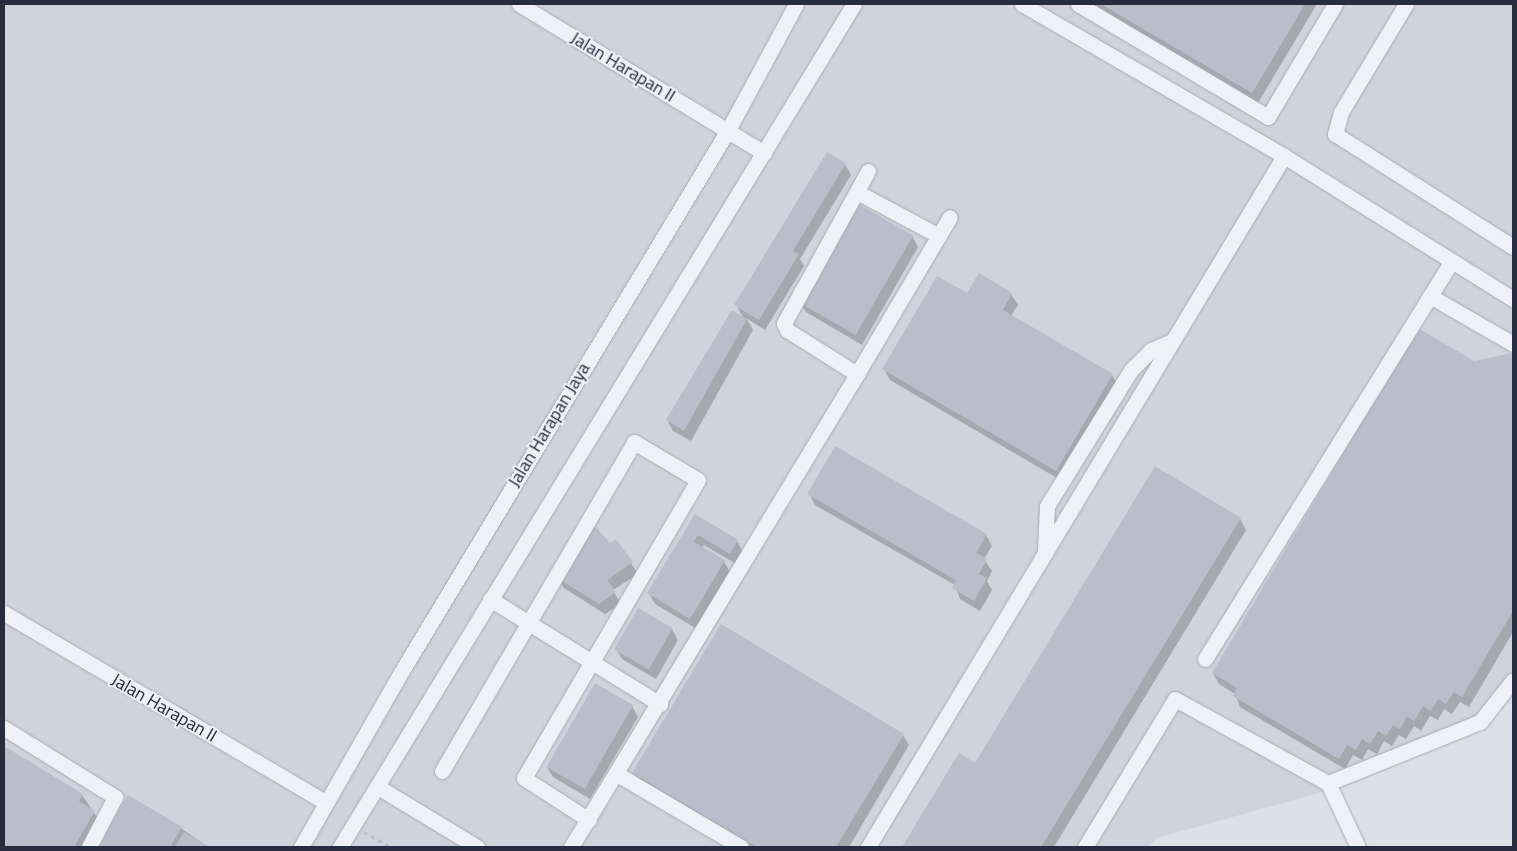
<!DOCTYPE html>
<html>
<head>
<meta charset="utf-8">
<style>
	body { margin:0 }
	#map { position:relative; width:1517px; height:851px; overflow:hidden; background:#dee0e7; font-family:"Titillium Web",sans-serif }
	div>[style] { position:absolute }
	.built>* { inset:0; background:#d0d2dc }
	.shadow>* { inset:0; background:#0003 }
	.building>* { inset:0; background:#bbbeca; transform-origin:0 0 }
	.path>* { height:2.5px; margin-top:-1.25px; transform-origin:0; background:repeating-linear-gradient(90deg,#bcbec6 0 4px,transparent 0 8px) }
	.roads { filter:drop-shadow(0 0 1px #a7aab4) drop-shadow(0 0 1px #a7aab4) }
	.minor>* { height:15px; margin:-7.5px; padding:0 7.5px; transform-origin:7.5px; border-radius:7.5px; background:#f0f1f6 }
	span { translate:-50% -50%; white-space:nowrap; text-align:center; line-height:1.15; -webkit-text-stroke:4px #edeff5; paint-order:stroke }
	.street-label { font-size:18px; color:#272c3e }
	.frame { position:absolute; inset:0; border:5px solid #272c3e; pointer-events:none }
</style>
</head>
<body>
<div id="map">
	<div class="built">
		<i style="clip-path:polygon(4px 4px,1513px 4px,1513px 695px,1458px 734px,1330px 790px,1157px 838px,1148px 847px,4px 847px)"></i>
	</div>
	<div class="shadow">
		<i style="clip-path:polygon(1091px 4px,1317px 4px,1258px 103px)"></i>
		<i style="clip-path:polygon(845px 164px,851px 175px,800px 259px,804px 266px,765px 330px,746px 318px,753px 330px,691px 441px,673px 431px,667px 420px,743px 317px,736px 305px)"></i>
		<i style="clip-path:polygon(912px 236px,918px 247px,862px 345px,806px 312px,799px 302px)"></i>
		<i style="clip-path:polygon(1011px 294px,1018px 305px,1011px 316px,1112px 375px,1118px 386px,1062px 481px,890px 380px,884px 369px,967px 295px)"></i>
		<i style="clip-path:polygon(1513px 354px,1513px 632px,1469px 707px,1460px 702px,1452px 714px,1444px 709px,1438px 720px,1430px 716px,1421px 731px,1414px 726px,1406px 739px,1399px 735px,1392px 746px,1384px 741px,1377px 754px,1368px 749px,1362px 760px,1353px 755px,1345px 769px,1240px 707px,1235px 694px,1219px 684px,1213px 673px,1474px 363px)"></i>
		<i style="clip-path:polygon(809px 494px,986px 535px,992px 546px,984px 559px,992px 571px,987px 581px,992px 590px,980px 611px,960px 599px,955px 585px,815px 505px)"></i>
		<i style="clip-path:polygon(695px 516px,737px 541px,743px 552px,736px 564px,704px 545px,702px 548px,724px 561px,730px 572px,697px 629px,655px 604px,649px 593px)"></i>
		<i style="clip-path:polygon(1240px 519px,1246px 530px,1054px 847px,904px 847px,960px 755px,976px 764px)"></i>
		<i style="clip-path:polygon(616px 540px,638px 574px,613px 590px,621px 604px,605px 614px,564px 588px,558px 578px)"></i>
		<i style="clip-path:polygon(672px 629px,678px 640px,656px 679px,622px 659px,616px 649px)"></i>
		<i style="clip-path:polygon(632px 706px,638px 717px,590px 799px,553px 777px,547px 767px)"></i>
		<i style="clip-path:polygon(903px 735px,909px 745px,849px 847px,747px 847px,640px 784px,634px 773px)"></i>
		<i style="clip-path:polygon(4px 748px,82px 795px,101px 823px,86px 847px,4px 847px)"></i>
		<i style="clip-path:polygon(181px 828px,208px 847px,98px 847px)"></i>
	</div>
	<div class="building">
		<i style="clip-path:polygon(1101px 4px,1305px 4px,1252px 93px)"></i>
		<i style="clip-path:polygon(827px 152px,846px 163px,793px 251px,799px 254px,759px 320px,734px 305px)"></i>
		<i style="left:855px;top:202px;width:67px;height:115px;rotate:30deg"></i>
		<i style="clip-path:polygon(979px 273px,1012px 293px,1003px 310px,1113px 374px,1056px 471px,882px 369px,937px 276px,967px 293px)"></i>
		<i style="clip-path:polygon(732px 310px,747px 319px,684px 431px,666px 420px)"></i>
		<i style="clip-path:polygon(1418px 328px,1474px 361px,1513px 353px,1513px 611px,1462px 697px,1454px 692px,1446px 704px,1438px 699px,1431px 711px,1423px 706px,1414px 721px,1407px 716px,1400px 729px,1393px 725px,1386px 736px,1378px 731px,1370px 744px,1362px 739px,1356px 750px,1347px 745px,1339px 759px,1233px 696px,1237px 688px,1212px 673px)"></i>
		<i style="clip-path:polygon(835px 446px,987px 534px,976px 553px,987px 559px,979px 574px,987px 578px,974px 601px,952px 588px,956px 580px,807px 494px)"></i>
		<i style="clip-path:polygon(1155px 466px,1241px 518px,1041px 847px,902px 847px,959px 753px,975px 763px)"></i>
		<i style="clip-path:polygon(695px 514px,738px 540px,730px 554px,698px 535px,694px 542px,725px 560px,690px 619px,647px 593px)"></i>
		<i style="clip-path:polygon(592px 523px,610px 543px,616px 539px,633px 562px,607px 580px,616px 592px,599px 604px,557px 578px)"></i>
		<i style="left:638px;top:608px;width:40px;height:48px;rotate:30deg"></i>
		<i style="clip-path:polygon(721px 624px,904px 734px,836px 847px,757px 847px,632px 773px)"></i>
		<i style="left:595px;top:683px;width:44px;height:97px;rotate:30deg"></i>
		<i style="clip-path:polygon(4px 746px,83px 794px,79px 801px,95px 811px,74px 847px,4px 847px)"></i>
		<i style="clip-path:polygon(128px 795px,182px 827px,170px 847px,97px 847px)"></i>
		<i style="clip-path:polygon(184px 832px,210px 847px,175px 847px)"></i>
	</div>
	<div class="path">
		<i style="left:364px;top:832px;width:31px;rotate:29deg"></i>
	</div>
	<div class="roads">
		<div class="minor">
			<i style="left:519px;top:4px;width:287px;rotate:31.3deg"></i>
			<i style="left:1022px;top:4px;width:303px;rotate:30.1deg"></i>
			<i style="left:1284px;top:156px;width:270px;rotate:32deg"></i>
			<i style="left:1078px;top:4px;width:221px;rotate:30.7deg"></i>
			<i style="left:1268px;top:117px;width:131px;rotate:-59.3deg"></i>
			<i style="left:1406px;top:4px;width:126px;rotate:121deg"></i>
			<i style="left:1341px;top:112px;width:23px;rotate:105deg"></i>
			<i style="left:1335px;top:134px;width:211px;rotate:32.4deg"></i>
			<i style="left:868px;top:171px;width:174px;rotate:118.9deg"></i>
			<i style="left:784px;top:323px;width:8px;rotate:67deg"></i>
			<i style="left:787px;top:330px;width:83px;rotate:32.2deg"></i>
			<i style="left:857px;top:374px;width:182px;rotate:-59.4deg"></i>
			<i style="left:857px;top:192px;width:93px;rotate:28.2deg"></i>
			<i style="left:1430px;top:296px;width:96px;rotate:30deg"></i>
			<i style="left:1045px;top:551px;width:45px;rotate:-87.5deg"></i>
			<i style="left:1047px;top:506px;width:160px;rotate:-58.3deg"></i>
			<i style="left:1131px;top:370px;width:28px;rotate:-45deg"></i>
			<i style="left:1151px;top:350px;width:23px;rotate:-23deg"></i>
			<i style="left:490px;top:599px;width:200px;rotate:31.7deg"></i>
			<i style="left:4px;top:613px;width:373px;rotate:30.5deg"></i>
			<i style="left:1205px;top:659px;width:467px;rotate:-58.2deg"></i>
			<i style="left:4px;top:728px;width:131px;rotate:31.9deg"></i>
			<i style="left:115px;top:797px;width:56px;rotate:117.5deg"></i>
			<i style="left:442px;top:771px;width:381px;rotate:-59.7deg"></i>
			<i style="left:634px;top:442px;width:74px;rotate:30.7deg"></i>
			<i style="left:698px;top:480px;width:345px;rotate:120.3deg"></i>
			<i style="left:524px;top:778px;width:77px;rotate:32.9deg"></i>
			<i style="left:617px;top:774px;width:144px;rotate:30.5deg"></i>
			<i style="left:1328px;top:783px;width:71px;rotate:64.9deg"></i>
			<i style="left:378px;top:787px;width:116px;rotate:31.2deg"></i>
			<i style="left:301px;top:847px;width:199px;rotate:-60.2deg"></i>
			<i style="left:400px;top:674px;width:635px;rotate:-58.91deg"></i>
			<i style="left:728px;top:130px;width:143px;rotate:-61.6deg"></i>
			<i style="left:340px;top:847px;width:987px;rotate:-58.63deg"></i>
			<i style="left:571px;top:847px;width:553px;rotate:-58.84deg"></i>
			<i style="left:868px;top:847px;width:807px;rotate:-58.95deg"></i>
			<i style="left:1085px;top:847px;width:173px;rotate:-58.7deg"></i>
			<i style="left:1175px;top:699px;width:175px;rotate:28.8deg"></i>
			<i style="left:1328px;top:783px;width:164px;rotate:-21.9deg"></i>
			<i style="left:1480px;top:722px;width:53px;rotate:-51.8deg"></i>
		</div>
	</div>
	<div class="street-label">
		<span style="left:623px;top:67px;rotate:31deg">Jalan Harapan II</span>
		<span style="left:549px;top:425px;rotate:-59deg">Jalan Harapan Jaya</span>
		<span style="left:164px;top:708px;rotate:30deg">Jalan Harapan II</span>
	</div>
	<div class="frame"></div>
</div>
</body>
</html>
